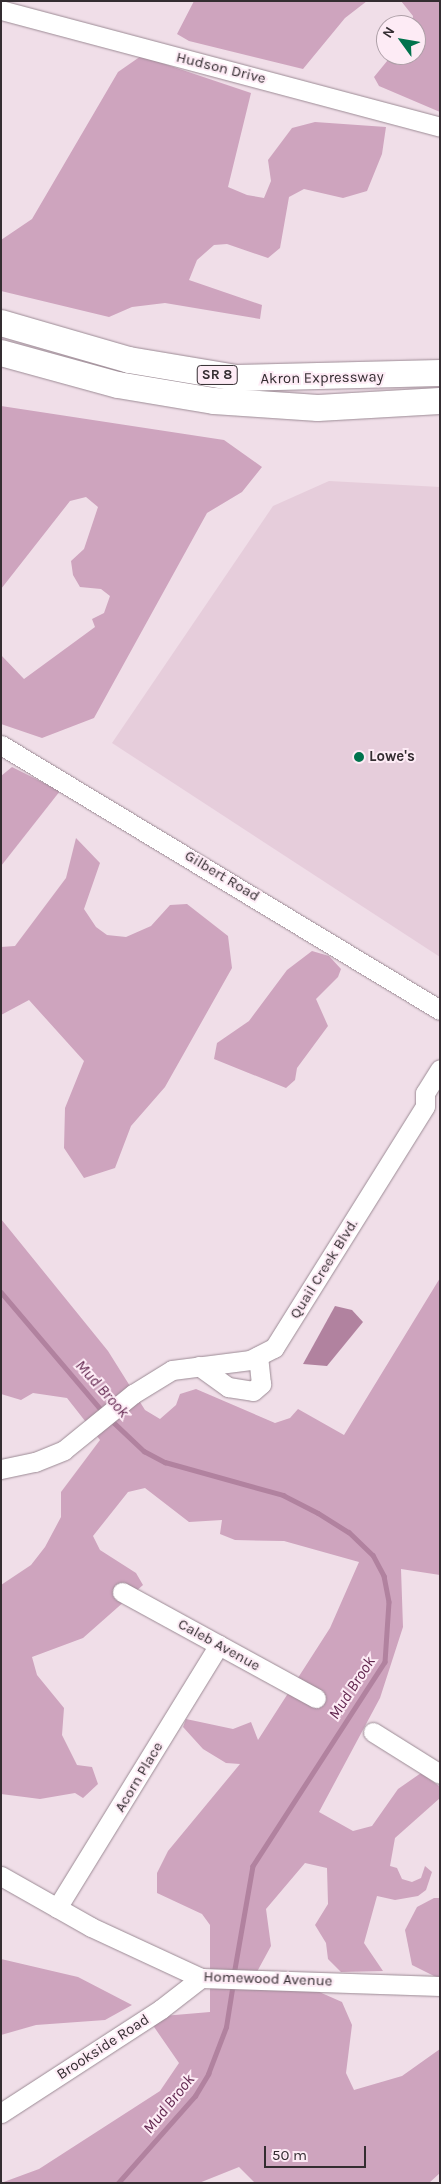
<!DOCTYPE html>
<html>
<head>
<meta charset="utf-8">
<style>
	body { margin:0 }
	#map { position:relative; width:441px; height:2184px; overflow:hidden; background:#f0dee8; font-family:Karla,sans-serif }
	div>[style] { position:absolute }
	.built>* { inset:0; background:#e6cddb }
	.green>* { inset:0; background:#cea4be }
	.water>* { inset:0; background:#b1829f }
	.stream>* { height:4.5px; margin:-2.25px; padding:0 2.25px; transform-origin:2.25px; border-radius:2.25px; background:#b1829f }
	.roads { filter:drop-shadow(0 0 1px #9c8b95) drop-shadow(0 0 1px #9c8b95) }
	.minor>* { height:19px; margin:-9.5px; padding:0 9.5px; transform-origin:9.5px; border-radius:9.5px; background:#fff }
	.highway>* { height:26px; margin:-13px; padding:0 13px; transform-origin:13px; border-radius:13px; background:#fff }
	.dots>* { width:14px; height:14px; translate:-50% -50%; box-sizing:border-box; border:2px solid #fdebf5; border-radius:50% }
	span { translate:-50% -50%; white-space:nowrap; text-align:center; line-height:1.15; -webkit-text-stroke:4px #fdebf5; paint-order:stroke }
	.shield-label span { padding:1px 4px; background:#fdebf5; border:1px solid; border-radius:4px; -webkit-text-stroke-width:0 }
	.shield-label { font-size:14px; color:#342d31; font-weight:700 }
	.street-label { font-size:15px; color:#342d31 }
	.poi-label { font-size:15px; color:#342d31; font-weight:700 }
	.left { translate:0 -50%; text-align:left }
	.water-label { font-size:16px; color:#632850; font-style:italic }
	.frame { position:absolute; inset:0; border:2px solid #342d31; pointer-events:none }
	.north { position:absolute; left:376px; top:15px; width:50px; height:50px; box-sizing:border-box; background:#fdebf5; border:1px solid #ad9fa7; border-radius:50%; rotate:302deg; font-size:14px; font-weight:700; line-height:20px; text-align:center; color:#342d31 }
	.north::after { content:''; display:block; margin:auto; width:18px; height:22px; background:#00734d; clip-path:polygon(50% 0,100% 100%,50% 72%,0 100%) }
	.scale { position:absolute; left:264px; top:2146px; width:102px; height:22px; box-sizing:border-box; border:2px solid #342d31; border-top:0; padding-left:6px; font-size:15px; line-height:18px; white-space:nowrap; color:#342d31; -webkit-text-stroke:4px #fdebf5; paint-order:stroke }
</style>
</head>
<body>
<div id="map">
	<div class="built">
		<i style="clip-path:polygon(329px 481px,440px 487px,440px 957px,112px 743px,273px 506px)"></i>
	</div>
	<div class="green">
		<i style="clip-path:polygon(194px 1px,367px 1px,345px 18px,303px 69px,189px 41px,177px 34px)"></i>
		<i style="clip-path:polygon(401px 1px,440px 1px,440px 112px,379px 86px,374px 77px,392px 55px,416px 55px,416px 25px,412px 25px,413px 16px)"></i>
		<i style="clip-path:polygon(141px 56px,251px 93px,228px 187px,247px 195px,264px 198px,271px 181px,268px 160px,292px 128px,315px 122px,386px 127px,382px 154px,367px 191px,343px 198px,304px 189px,289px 197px,280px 248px,268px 258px,227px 244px,214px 245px,197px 260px,189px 280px,262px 305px,260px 319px,165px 303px,132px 307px,109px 317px,1px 291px,1px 240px,32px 219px,118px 72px)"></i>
		<i style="clip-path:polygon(1px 406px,224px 440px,262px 467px,242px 492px,207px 513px,94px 718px,42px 738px,1px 724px,1px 655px,24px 679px,95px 627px,92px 619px,104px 613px,110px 596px,101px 589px,80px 587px,73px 575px,71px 561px,84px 549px,98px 507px,86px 497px,70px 501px,1px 589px)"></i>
		<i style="clip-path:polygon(12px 767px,60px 791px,1px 866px,1px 776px)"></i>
		<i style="clip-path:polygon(76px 838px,100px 863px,84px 909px,96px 927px,107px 935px,126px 937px,151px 926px,170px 905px,187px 904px,228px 936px,232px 968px,165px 1087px,131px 1126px,115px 1168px,84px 1178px,64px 1148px,65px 1108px,84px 1061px,29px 1000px,1px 1015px,1px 947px,15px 946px,66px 878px)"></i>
		<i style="clip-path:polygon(312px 951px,329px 956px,341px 969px,338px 977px,316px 999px,328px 1026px,297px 1068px,295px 1080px,286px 1088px,214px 1059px,217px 1043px,249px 1021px,287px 970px)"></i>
		<i style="clip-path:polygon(1px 1219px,108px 1351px,145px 1410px,160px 1419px,176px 1405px,180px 1394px,196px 1389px,275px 1423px,290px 1418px,298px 1409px,344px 1435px,440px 1278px,440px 1575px,401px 1569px,403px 1627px,380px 1698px,319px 1812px,353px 1831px,372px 1826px,398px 1789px,421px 1773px,439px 1786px,440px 1798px,395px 1838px,390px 1866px,397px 1868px,402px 1879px,412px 1882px,421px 1878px,425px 1866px,432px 1872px,426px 1890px,418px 1896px,395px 1900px,377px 1896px,364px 1943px,383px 1971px,341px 1972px,328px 1959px,326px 1943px,315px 1925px,328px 1904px,327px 1868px,305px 1863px,266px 1909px,271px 1946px,253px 1979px,317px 1991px,342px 2002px,352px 2025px,346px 2073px,354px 2090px,402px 2076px,440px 2049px,440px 2173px,429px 2183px,255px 2183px,239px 2167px,199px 2183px,1px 2183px,39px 2169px,160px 2091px,179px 2063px,152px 2024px,163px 2016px,210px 2012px,210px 1925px,202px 1914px,157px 1893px,157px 1873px,168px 1851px,240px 1764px,226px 1763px,203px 1749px,183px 1727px,186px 1719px,233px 1729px,251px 1722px,258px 1740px,330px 1628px,359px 1562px,284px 1541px,235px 1540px,220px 1534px,222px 1520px,189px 1522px,145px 1488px,128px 1492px,93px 1536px,100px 1550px,136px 1573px,143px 1585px,83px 1638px,32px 1657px,37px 1675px,64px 1708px,62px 1735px,77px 1765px,92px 1767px,98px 1784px,83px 1798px,75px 1793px,40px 1799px,1px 1794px,1px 1585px,31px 1565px,45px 1547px,61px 1517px,61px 1492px,100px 1440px,67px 1398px,33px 1393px,21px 1400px,1px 1394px)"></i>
		<i style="clip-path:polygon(434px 1898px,440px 1898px,440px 1979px,412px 1965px,405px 1930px,417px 1907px)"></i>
		<i style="clip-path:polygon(1px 1959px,78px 1977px,132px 2005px,105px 2020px,36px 2025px,1px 2035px)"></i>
	</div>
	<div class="water">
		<i style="clip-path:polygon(335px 1306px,352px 1310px,363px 1322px,327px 1366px,303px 1364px)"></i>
	</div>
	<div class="stream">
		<i style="left:1px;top:1292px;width:159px;rotate:49.6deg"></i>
		<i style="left:110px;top:1419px;width:47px;rotate:43.3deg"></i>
		<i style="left:144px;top:1451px;width:24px;rotate:28deg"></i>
		<i style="left:165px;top:1462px;width:123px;rotate:15.6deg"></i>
		<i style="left:283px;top:1495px;width:39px;rotate:27deg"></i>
		<i style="left:318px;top:1513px;width:36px;rotate:32deg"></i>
		<i style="left:349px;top:1532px;width:33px;rotate:44deg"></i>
		<i style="left:373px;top:1555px;width:24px;rotate:62deg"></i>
		<i style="left:384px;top:1576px;width:26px;rotate:79deg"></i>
		<i style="left:389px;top:1602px;width:60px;rotate:93.8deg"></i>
		<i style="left:385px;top:1662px;width:243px;rotate:122.9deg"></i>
		<i style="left:253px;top:1866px;width:111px;rotate:99.9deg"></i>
		<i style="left:118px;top:2183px;width:116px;rotate:-48.5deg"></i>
		<i style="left:195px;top:2096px;width:26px;rotate:-59deg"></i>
		<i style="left:208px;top:2074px;width:50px;rotate:-69deg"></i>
		<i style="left:226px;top:2027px;width:45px;rotate:-81deg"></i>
	</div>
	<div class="roads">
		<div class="minor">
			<i style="left:1px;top:10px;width:454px;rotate:14.9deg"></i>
			<i style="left:1px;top:745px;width:513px;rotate:31.12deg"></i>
			<i style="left:199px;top:1366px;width:36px;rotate:36deg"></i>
			<i style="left:228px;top:1387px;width:25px;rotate:9deg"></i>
			<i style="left:253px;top:1391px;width:11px;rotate:-41deg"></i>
			<i style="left:261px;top:1384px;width:28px;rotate:-96deg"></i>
			<i style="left:1px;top:1469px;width:35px;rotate:-12deg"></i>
			<i style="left:35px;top:1462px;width:31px;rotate:-22deg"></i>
			<i style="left:64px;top:1450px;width:89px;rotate:-39.1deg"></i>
			<i style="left:133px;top:1394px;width:46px;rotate:-31.6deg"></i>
			<i style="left:172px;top:1370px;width:79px;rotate:-7.3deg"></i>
			<i style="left:250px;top:1360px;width:27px;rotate:-27deg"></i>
			<i style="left:274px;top:1348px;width:285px;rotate:-58deg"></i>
			<i style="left:425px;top:1106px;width:13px;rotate:-90deg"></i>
			<i style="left:425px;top:1093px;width:28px;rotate:-58deg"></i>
			<i style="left:122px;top:1592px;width:221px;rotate:28.7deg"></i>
			<i style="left:373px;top:1732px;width:79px;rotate:32.1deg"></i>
			<i style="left:1px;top:1876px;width:103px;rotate:29.5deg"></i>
			<i style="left:91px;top:1927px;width:121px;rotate:24.9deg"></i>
			<i style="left:201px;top:1978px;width:239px;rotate:1.9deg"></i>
			<i style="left:57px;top:1908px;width:309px;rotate:-58.4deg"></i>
			<i style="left:1px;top:2113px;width:191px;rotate:-33deg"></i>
			<i style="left:161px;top:2009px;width:51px;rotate:-37.8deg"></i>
		</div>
		<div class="highway">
			<i style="left:1px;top:323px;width:133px;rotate:16.1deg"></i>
			<i style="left:129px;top:360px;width:109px;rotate:9.5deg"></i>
			<i style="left:237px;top:378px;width:203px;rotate:-1.4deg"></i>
			<i style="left:1px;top:353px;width:121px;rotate:15.3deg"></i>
			<i style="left:118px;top:385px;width:97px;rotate:9.5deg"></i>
			<i style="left:214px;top:401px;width:104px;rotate:3.9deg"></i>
			<i style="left:318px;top:408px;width:122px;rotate:-3.3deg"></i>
		</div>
	</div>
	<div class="dots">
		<i style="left:359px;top:757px;background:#00734d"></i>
	</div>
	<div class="shield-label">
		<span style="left:217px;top:375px">SR 8</span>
	</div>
	<div class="street-label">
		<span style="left:221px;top:68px;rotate:14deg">Hudson Drive</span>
		<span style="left:322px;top:378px;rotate:-1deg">Akron Expressway</span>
		<span style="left:222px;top:876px;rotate:31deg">Gilbert Road</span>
		<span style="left:324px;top:1269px;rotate:-58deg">Quail Creek Blvd.</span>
		<span style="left:219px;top:1645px;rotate:29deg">Caleb Avenue</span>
		<span style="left:139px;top:1777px;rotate:-59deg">Acorn Place</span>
		<span style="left:268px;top:1979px;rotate:2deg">Homewood Avenue</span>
		<span style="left:103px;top:2047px;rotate:-33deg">Brookside Road</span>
	</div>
	<div class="poi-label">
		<span class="left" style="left:369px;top:757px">Lowe's</span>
	</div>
	<div class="water-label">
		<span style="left:102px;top:1389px;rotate:48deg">Mud Brook</span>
		<span style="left:352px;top:1688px;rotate:-57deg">Mud Brook</span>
		<span style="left:169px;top:2104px;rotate:-51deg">Mud Brook</span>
	</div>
	<div class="frame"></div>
	<div class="north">N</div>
	<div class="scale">50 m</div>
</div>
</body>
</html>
